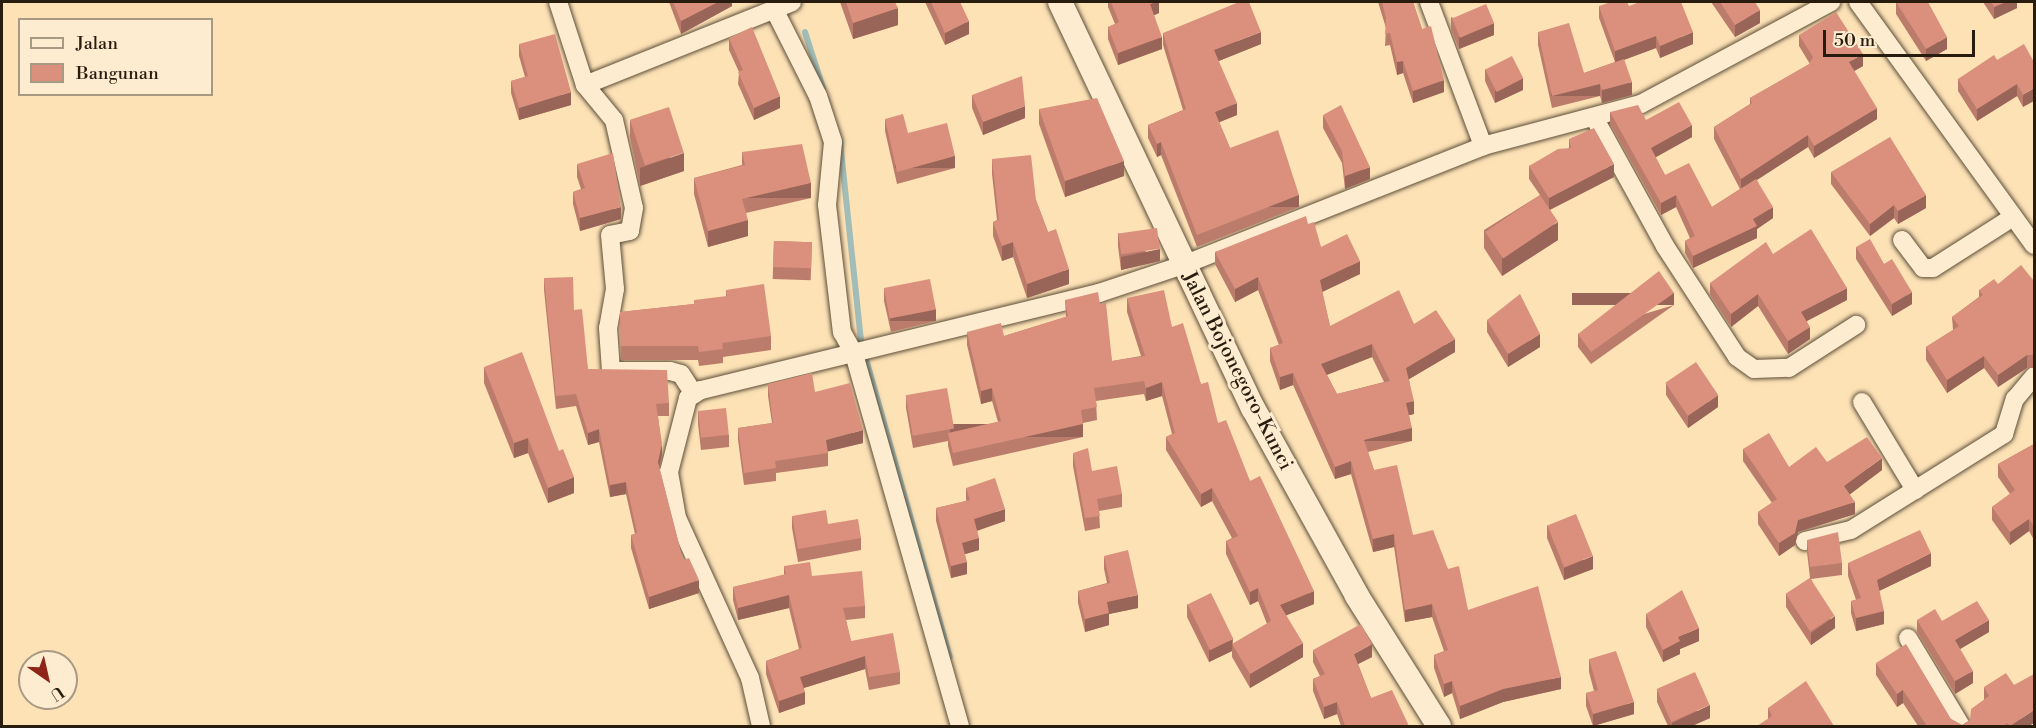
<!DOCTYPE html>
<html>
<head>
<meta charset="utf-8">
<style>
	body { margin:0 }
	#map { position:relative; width:2036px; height:728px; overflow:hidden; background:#fde2b6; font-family:"Libre Bodoni",serif }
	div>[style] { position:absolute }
	.stream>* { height:6px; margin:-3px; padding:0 3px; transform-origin:3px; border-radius:3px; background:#a2bcb7 }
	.roads { filter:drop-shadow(0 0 2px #5d4e39) drop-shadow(0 0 2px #5d4e39) }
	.minor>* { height:18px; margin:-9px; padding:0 9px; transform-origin:9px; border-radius:9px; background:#feecd0 }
	.secondary>* { height:24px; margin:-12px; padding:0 12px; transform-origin:12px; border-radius:12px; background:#feecd0 }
	.wall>* { inset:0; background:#bc7c6c; transform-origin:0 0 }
	.shaded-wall>* { inset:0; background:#996558; transform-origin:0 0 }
	.building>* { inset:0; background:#db907d; transform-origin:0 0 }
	span { translate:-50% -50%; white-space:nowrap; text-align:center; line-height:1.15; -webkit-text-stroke:6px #feecd0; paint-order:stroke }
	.street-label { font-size:20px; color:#281c0f }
	.frame { position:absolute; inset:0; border:3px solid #281c0f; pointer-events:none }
	.legend { position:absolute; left:18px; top:18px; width:195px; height:78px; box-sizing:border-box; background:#feecd0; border:2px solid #a89983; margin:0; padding:8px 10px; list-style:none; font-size:18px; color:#281c0f }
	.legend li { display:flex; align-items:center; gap:12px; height:30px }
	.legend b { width:30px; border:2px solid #a89983 }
	.north { position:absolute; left:18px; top:650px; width:60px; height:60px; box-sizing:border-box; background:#feecd0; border:2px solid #a89983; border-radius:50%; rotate:146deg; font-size:16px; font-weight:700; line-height:24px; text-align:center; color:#281c0f }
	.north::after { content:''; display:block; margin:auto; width:21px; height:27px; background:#8f2418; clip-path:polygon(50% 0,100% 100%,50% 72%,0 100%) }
	.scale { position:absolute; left:1823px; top:30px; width:152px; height:27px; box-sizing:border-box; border:3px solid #281c0f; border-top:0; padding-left:8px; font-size:18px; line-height:21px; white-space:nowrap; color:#281c0f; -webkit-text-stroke:4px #feecd0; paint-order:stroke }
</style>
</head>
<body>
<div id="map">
	<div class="stream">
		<i style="left:805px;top:32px;width:59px;rotate:72.2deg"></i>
		<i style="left:840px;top:141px;width:201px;rotate:84deg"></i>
		<i style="left:861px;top:341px;width:328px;rotate:74.3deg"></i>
	</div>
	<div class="roads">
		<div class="minor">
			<i style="left:558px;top:2px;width:87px;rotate:72deg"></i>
			<i style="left:585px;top:85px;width:45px;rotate:50.4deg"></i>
			<i style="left:614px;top:120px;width:90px;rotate:77.2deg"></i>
			<i style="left:634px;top:208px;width:23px;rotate:100deg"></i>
			<i style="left:630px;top:231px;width:20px;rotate:169deg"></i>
			<i style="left:610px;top:235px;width:54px;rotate:84.7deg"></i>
			<i style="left:615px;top:289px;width:40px;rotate:100deg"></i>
			<i style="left:608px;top:328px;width:43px;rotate:86deg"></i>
			<i style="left:611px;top:371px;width:59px"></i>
			<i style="left:670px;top:371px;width:11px;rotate:15deg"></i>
			<i style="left:681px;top:374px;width:24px;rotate:57deg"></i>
			<i style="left:1429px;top:2px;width:154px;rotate:69.4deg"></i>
			<i style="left:1858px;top:2px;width:300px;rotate:54.1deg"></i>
			<i style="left:774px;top:9px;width:97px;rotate:63.2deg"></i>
			<i style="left:818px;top:96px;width:48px;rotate:71.9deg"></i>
			<i style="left:833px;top:142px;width:63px;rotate:95.4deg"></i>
			<i style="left:827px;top:205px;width:128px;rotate:83.3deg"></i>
			<i style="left:842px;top:332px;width:25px;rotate:61deg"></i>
			<i style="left:854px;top:354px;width:387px;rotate:74.1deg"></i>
			<i style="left:585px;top:85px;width:223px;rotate:-21.8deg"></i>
			<i style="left:1595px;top:119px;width:145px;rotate:61.1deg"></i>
			<i style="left:1665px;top:246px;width:132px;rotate:57deg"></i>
			<i style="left:1737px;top:357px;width:21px;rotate:35deg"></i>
			<i style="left:1754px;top:369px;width:35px;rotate:-2deg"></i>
			<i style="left:1789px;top:368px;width:80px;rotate:-32.7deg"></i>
			<i style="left:1902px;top:240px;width:35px;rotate:53deg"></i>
			<i style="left:1923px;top:268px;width:10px"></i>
			<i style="left:1933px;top:268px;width:95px;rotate:-32.5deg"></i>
			<i style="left:1862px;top:402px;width:103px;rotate:58.9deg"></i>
			<i style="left:1805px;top:541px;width:47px;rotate:-13.4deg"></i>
			<i style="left:1851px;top:530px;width:181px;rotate:-32.1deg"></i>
			<i style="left:2004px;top:434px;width:37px;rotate:-73deg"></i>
			<i style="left:2015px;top:399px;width:30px;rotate:-50deg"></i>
			<i style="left:1908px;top:638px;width:103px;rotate:58.9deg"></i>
			<i style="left:761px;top:726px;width:49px;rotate:-102.9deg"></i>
			<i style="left:750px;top:678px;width:176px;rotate:-114.5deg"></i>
			<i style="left:677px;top:518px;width:47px;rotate:-99.9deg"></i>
			<i style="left:669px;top:472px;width:76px;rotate:-75.6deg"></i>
			<i style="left:688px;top:398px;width:15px;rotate:-32deg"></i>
			<i style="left:701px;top:390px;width:410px;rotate:-13.7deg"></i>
			<i style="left:1099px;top:293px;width:89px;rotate:-18.4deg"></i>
			<i style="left:1183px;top:265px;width:323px;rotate:-21.6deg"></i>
			<i style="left:1483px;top:146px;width:163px;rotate:-14.9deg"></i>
			<i style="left:1641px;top:104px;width:216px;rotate:-28.2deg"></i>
		</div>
		<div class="secondary">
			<i style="left:1060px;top:2px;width:450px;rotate:64.6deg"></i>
			<i style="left:1253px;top:408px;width:215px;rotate:61deg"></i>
			<i style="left:1357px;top:596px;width:154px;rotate:57.8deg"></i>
		</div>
	</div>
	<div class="wall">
		<i style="clip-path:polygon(669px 2px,732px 2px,732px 6px,681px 34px)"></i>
		<i style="clip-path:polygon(840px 2px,895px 2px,898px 25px,853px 39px)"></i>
		<i style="clip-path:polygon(925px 2px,962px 2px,960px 2px,969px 34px,945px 45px)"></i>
		<i style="clip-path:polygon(1108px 2px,1159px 2px,1159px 13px,1154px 15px,1162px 49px,1118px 65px,1108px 39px,1108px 27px,1115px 24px,1108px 7px)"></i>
		<i style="clip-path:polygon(1378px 2px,1413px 2px,1422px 29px,1444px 92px,1413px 103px,1403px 73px,1397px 75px,1390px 45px,1385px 46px,1386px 28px)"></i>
		<i style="clip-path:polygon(1711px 2px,1755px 2px,1760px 23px,1735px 37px)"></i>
		<i style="clip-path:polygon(1896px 2px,1947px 49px,1926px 61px,1896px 14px)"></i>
		<i style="clip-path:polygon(1983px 2px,2017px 2px,2017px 8px,1994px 19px)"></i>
		<i style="clip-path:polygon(1599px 6px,1629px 6px,1693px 44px,1660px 58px,1656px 48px,1624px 60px,1632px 95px,1602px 103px,1600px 96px,1552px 108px,1538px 45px,1538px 32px,1584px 73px,1615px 62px,1599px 18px)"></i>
		<i style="clip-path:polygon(1451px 17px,1494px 35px,1459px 49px,1451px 30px)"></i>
		<i style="clip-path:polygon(1163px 33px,1261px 44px,1218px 61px,1237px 115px,1219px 122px,1230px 148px,1299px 207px,1197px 247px,1161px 155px,1157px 157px,1148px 138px,1148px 125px,1183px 110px,1163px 45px)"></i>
		<i style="clip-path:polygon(1799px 35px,1863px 66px,1854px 71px,1877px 119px,1814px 158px,1808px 147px,1757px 180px,1773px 218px,1757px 229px,1757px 238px,1693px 268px,1685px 253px,1685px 241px,1690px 238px,1676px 207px,1661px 215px,1610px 124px,1610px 112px,1646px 120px,1692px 137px,1655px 157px,1665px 175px,1712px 207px,1740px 189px,1714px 139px,1714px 127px,1750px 104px,1750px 98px,1810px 64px,1799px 46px)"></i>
		<i style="clip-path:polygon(729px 38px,780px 108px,754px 120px,738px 84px,739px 72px,729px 50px)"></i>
		<i style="clip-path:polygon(519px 44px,571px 105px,519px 120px,511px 93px,511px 81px,525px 77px,519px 56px)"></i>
		<i style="clip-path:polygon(1997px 60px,2034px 62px,2023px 107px,2017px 96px,1977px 121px,1958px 91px,1958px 79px)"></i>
		<i style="clip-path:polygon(1485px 69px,1523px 90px,1495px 103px,1485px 81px)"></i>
		<i style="clip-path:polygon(972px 95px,1025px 118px,983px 135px,972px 108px)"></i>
		<i style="clip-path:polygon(1039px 109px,1124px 176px,1065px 197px,1039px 124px)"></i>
		<i style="clip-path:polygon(1323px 115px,1370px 179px,1345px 189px,1342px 163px,1323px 128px)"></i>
		<i style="clip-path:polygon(885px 119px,908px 133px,955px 168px,897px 184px,885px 131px)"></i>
		<i style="clip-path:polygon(630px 120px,684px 171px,640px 186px,630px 138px)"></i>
		<i style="clip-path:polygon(1569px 139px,1614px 177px,1550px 210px,1558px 240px,1502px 276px,1484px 248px,1484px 230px,1540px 195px,1529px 179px,1529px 166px,1569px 148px)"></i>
		<i style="clip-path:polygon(742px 152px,811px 198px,746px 213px,748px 236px,708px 247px,694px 194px,694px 178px,742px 165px)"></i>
		<i style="clip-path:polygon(992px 159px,1036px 200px,1048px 232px,1069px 284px,1027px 298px,1013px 257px,1002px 261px,993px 236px,993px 222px,997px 220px,992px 174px)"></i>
		<i style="clip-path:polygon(577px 164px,621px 219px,580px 231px,573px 204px,573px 192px,581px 189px,577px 177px)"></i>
		<i style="clip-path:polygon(1831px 172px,1926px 208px,1898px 224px,1894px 218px,1870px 236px,1831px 184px)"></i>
		<i style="clip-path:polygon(evenodd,1308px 224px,1321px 247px,1360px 274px,1322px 292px,1330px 326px,1414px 324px,1455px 352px,1409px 379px,1414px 414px,1409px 415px,1412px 441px,1368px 452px,1374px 470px,1413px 535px,1448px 569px,1468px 610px,1561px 689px,1503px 702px,1460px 719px,1452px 693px,1444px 697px,1434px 668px,1434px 655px,1444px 651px,1432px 617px,1405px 622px,1394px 547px,1373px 552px,1351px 474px,1335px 479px,1293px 385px,1280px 390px,1270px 361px,1270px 348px,1279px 345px,1258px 290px,1235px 302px,1215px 264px,1215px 252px,1308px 224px,1372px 357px,1384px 382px,1337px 394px,1327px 375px,1372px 357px)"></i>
		<i style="clip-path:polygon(1118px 233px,1160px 261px,1121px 270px,1118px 246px)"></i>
		<i style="left:774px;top:241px;width:38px;height:38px;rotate:2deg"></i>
		<i style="clip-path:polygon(1856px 247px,1884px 264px,1912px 304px,1892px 316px,1856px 259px)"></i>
		<i style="clip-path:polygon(1773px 254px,1847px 300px,1807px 321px,1810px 339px,1788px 354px,1758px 306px,1731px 327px,1710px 295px,1710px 283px)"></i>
		<i style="clip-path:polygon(544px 278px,574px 310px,588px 369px,669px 403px,669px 416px,658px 416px,662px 455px,659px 467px,683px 560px,699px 593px,649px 609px,631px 548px,631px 535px,635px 534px,626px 494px,610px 497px,599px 442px,588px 445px,576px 406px,556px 409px,544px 290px)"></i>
		<i style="clip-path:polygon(2034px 281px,2034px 368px,2027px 368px,1998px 387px,1984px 368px,1947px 393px,1926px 360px,1926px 347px,1953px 330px,1952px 317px,1979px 297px,1979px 290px,1998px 284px)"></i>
		<i style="clip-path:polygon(884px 288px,936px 321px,891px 332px,884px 301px)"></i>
		<i style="clip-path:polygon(726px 290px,771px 336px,771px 350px,723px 357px,723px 363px,699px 366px,698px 360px,621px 360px,620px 312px,694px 304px,726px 297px)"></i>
		<i style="clip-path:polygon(1127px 298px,1172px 327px,1201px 384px,1218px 423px,1250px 481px,1314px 604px,1286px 615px,1303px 657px,1250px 688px,1232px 657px,1232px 651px,1209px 662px,1187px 617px,1187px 604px,1233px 644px,1267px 624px,1258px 601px,1250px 605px,1226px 554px,1226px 541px,1232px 538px,1212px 501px,1201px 507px,1166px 450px,1166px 437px,1172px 434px,1162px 396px,1146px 401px,1144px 394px,1096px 401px,1097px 420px,1083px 423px,1083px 437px,953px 466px,948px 446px,948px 441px,913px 448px,906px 408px,906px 396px,954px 428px,954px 432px,998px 422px,992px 401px,981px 404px,967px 345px,967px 332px,1004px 336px,1066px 317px,1065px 300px,1100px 304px,1112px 361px,1141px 356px,1127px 312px)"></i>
		<i style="clip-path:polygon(1674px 305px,1591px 364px,1578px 347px,1578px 334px)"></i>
		<i style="clip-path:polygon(1487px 320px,1540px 347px,1508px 367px,1487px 332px)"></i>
		<i style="clip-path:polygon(484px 367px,574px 493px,548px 503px,528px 453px,514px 458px,484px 383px)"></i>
		<i style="clip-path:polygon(1666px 383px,1718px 407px,1688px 428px,1666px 395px)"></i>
		<i style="clip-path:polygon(768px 384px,815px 392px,863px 443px,828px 451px,828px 466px,776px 473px,776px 481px,744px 485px,738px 440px,738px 428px,772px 423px,768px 396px)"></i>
		<i style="clip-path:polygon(698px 411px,729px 435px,729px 447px,701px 450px,698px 424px)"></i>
		<i style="clip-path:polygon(2034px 444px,2034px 540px,2029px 531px,2010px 545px,1992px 520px,1992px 507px,2010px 494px,1998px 477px,1998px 464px)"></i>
		<i style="clip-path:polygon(1743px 449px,1789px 467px,1827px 462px,1882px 470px,1849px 494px,1855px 514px,1798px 532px,1795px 545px,1779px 556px,1758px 524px,1758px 512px,1772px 503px,1743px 461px)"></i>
		<i style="clip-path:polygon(1073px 453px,1092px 471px,1122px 494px,1122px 507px,1099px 511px,1100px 528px,1085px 531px,1073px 466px)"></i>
		<i style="clip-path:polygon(966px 488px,1005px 521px,977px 530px,979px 550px,965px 554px,967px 574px,951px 578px,936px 521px,936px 508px,966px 501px)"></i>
		<i style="clip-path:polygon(792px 516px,828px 524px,861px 538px,861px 550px,798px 562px,792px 528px)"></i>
		<i style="clip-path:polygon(1547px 525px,1593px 569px,1564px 580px,1547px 538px)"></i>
		<i style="clip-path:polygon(1807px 540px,1842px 563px,1842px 575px,1811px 579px,1835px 628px,1811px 645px,1786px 607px,1786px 594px,1810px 578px,1807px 552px)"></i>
		<i style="clip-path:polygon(1104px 556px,1138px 608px,1109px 614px,1109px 625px,1085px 632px,1078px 603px,1078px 591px,1107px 583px,1104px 569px)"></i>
		<i style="clip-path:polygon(1848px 563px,1931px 566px,1879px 591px,1884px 624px,1856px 631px,1851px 613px,1851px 601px,1856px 600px,1848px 576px)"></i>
		<i style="clip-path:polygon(784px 566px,812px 576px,865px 606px,865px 618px,846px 620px,851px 641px,900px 672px,900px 684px,869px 690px,865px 669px,804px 688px,805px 704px,779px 713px,766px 674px,766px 661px,799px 649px,789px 608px,738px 620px,733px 600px,733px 587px,784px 575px)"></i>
		<i style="clip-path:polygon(1646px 614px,1699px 641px,1680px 649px,1680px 654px,1663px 662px,1646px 627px)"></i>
		<i style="clip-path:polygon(1917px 620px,1942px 621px,1989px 632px,1960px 649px,1973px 683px,1955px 694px,1917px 632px)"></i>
		<i style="clip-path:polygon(1313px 650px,1372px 657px,1358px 664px,1371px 698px,1409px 726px,1341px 726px,1337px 714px,1324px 719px,1313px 691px,1313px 679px,1320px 676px,1313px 662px)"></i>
		<i style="clip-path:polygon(1589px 659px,1634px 714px,1593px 726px,1586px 706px,1586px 693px,1594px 691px,1589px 672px)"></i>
		<i style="clip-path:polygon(1876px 663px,1951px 719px,1962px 725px,1970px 720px,1984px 700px,1984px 687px,2029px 726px,1918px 726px,1903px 703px,1897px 707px,1876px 675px)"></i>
		<i style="clip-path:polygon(1657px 690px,1710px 718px,1692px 726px,1668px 726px,1657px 702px)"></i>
		<i style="clip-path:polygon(1768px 708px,1834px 726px,1768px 719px)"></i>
	</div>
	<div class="shaded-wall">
		<i style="clip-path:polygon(718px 2px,732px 2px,732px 6px,681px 34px,681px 21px)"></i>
		<i style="clip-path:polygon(1157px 2px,1159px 2px,1159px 13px,1150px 17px,1150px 4px)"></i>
		<i style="clip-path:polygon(2006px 2px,2017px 2px,2017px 8px,1994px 19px,1994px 7px)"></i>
		<i style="clip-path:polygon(898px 8px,898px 25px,853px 39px,853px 23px)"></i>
		<i style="clip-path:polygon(1760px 10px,1760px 23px,1735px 37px,1735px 25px)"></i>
		<i style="clip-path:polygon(969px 21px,969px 34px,945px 45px,945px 33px)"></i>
		<i style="clip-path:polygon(1494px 23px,1494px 35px,1459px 49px,1459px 37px)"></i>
		<i style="clip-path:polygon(1261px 32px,1261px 44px,1214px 63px,1214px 50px)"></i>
		<i style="clip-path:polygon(1693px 32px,1693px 44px,1660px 58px,1660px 46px)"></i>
		<i style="clip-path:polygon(1656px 36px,1656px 48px,1615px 63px,1615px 51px)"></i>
		<i style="clip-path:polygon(1162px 37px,1162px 49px,1118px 65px,1118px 53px)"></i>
		<i style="clip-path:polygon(1947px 37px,1947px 49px,1926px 61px,1926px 49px)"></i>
		<i style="clip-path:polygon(1863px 54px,1863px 66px,1849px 74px,1849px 62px)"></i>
		<i style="clip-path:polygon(1403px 61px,1403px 73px,1397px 75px,1397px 62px)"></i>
		<i style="clip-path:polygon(1523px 78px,1523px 90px,1495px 103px,1495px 91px)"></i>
		<i style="clip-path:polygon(1444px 80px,1444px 92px,1413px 103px,1413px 91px)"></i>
		<i style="clip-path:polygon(1632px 82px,1632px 95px,1602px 103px,1602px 90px)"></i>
		<i style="left:1600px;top:84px;width:12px;height:49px;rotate:90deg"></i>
		<i style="clip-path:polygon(2017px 84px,2017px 96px,1977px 121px,1977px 109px)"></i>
		<i style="clip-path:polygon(2034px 88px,2034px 101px,2023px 107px,2023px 95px)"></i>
		<i style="clip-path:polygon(571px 92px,571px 105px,519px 120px,519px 108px)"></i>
		<i style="clip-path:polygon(780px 96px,780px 108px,754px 120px,754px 108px)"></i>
		<i style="clip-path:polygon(1237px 103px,1237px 115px,1215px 124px,1215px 112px)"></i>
		<i style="clip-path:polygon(1025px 106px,1025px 118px,983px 135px,983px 122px)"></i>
		<i style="clip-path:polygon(1877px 108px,1877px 119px,1814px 158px,1814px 146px)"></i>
		<i style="clip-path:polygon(1692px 125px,1692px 137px,1651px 160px,1651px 148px)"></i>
		<i style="clip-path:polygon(1808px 135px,1808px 147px,1741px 190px,1741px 179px)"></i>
		<i style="clip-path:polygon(1161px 142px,1161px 155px,1157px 157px,1157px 144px)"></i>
		<i style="clip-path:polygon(684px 153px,684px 171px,640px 186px,640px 168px)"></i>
		<i style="left:955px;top:156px;width:12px;height:60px;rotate:90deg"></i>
		<i style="clip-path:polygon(1124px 161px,1124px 176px,1065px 197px,1065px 181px)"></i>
		<i style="clip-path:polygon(1614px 164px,1614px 177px,1549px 210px,1549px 198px)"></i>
		<i style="clip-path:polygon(1370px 167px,1370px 179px,1345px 189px,1345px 176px)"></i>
		<i style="left:811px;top:183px;width:15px;height:71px;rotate:90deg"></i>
		<i style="left:1299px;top:195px;width:12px;height:110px;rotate:90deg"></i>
		<i style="clip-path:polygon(1676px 195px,1676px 207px,1661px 215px,1661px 203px)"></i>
		<i style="clip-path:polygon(1926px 195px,1926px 208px,1898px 224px,1898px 211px)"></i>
		<i style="clip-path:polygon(1894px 205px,1894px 218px,1870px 236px,1870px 224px)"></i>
		<i style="clip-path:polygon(621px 207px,621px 219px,580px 231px,580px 218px)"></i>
		<i style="clip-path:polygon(1773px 207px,1773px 218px,1757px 229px,1757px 238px,1693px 268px,1693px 256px)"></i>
		<i style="clip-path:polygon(748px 220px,748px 236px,708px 247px,708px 231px)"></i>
		<i style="clip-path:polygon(1558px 222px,1558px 240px,1502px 276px,1502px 258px)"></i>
		<i style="clip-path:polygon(1013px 242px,1013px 257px,1002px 261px,1002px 246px)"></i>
		<i style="clip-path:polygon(1160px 249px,1160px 261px,1121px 270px,1121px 257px)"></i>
		<i style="clip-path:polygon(1360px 261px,1360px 274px,1320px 293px,1320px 280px)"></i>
		<i style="clip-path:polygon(1069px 269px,1069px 284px,1027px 298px,1027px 284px)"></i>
		<i style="clip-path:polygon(1258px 277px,1258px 290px,1235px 302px,1235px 289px)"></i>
		<i style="clip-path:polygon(1847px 288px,1847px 300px,1801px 324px,1801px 312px)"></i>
		<i style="clip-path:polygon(1912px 292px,1912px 304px,1892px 316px,1892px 304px)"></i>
		<i style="left:1674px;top:293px;width:12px;height:102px;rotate:90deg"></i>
		<i style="clip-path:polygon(1758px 294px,1758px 306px,1731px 327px,1731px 314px)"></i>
		<i style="left:936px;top:309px;width:12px;height:46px;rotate:90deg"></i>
		<i style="clip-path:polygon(1810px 327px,1810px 339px,1788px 354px,1788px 341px)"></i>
		<i style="clip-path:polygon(1540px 334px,1540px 347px,1508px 367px,1508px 354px)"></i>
		<i style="clip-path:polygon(1455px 339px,1455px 352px,1406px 381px,1406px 368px)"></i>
		<i style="clip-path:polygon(1372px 344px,1372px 357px,1321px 377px,1321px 364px)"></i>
		<i style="clip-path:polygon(2027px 355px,2027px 368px,1998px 387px,1998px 375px)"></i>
		<i style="clip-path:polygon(1984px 356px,1984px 368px,1947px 393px,1947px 380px)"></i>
		<i style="clip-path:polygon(1293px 373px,1293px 385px,1280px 390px,1280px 377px)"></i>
		<i style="clip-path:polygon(1162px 382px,1162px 396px,1146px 401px,1146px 388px)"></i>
		<i style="clip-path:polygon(992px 388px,992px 401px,981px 404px,981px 391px)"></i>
		<i style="clip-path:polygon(1718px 395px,1718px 407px,1688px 428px,1688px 416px)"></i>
		<i style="clip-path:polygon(1414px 401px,1414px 414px,1406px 416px,1406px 403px)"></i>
		<i style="left:1083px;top:424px;width:13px;height:133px;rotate:90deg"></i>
		<i style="left:1412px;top:428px;width:13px;height:49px;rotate:90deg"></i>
		<i style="clip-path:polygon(599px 429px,599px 442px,588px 445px,588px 433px)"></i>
		<i style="clip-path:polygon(863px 430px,863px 443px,826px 452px,826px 440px)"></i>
		<i style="clip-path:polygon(528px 438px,528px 453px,514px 458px,514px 443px)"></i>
		<i style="clip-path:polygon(662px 443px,662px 455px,658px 474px,658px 462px)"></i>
		<i style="clip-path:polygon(1882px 458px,1882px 470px,1844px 499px,1844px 486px)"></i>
		<i style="clip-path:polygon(1351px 461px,1351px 474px,1335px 479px,1335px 467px)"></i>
		<i style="clip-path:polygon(574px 477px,574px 493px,548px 503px,548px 488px)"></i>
		<i style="clip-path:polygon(626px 482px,626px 494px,610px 497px,610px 485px)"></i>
		<i style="clip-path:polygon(1212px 488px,1212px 501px,1201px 507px,1201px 494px)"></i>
		<i style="clip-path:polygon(1855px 502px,1855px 514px,1798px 532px,1795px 545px,1779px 556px,1779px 543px,1798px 520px)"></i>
		<i style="clip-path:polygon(1005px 509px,1005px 521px,974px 532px,974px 519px)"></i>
		<i style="clip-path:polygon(2029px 519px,2029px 531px,2010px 545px,2010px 532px)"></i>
		<i style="clip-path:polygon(1394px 534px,1394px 547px,1373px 552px,1373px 539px)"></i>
		<i style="clip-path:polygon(979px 538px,979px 550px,962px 555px,962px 543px)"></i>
		<i style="clip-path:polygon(1931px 553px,1931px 566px,1877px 592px,1877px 580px)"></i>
		<i style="clip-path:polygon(1593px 556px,1593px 569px,1564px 580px,1564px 568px)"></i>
		<i style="clip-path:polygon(967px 562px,967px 574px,951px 578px,951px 566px)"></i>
		<i style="clip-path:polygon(699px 580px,699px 593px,649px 609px,649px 597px)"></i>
		<i style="clip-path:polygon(1258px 588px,1258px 601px,1250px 605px,1250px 592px)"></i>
		<i style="clip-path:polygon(1314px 591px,1314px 604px,1280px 618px,1280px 605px)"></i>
		<i style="clip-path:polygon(789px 595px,789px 608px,738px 620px,738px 608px)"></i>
		<i style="clip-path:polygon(1138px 595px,1138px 608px,1109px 614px,1109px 625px,1085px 632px,1085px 619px,1107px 602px)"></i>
		<i style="clip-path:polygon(1432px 604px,1432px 617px,1405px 622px,1405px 610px)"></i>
		<i style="clip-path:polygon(1884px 611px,1884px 624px,1856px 631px,1856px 618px)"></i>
		<i style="clip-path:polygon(1835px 616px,1835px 628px,1811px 645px,1811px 633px)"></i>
		<i style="clip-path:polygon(1989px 620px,1989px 632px,1955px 652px,1955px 640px)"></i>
		<i style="clip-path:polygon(1699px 628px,1699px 641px,1680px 649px,1680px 654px,1663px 662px,1663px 650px,1678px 637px)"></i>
		<i style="clip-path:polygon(1233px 639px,1232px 651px,1209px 662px,1209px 650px)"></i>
		<i style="clip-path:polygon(1303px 643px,1303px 657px,1250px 688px,1250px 674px)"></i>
		<i style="clip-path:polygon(1372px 644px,1372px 657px,1354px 666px,1354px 654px)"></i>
		<i style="clip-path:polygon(865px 656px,865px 669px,800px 689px,800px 677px)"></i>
		<i style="clip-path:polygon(1973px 671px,1973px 683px,1955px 694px,1955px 681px)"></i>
		<i style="clip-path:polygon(1561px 677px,1561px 689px,1503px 702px,1460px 719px,1460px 706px,1503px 689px)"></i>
		<i style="clip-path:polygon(1452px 681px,1452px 693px,1444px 697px,1444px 684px)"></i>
		<i style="clip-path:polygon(1903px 690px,1903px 703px,1897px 707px,1897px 694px)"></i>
		<i style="clip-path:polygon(805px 692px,805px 704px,779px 713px,779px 701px)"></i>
		<i style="clip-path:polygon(1337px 702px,1337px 714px,1324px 719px,1324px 707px)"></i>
		<i style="clip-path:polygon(1634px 702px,1634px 714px,1593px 726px,1593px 714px)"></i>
		<i style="clip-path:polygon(1710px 705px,1710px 718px,1692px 726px,1672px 726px,1672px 723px)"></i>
		<i style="clip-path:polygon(2034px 710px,2034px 723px,2029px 726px,2010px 726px)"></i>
	</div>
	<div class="building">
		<i style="clip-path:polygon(673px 2px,718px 2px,681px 21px)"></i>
		<i style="clip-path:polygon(846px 2px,895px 2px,898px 8px,853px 23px)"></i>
		<i style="clip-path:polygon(931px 2px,960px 2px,969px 21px,945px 33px)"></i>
		<i style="clip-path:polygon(1111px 2px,1157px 2px,1150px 4px,1162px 37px,1118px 53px,1108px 27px,1119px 22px)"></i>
		<i style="clip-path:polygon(1239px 2px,1249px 2px,1261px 32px,1214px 50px,1237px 103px,1215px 112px,1230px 148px,1278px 130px,1299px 195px,1197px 235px,1161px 142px,1157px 144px,1148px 125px,1186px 109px,1163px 33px)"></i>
		<i style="clip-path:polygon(1382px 2px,1413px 2px,1422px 29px,1431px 26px,1444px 80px,1413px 91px,1403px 61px,1397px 62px,1390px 33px,1385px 34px,1386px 18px)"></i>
		<i style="clip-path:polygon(1611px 2px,1627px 2px,1629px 6px,1640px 2px,1681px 2px,1693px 32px,1660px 46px,1656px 36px,1615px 51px,1599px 6px)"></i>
		<i style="clip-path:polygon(1720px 2px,1755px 2px,1760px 10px,1735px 25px)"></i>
		<i style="clip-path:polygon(1896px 2px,1928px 2px,1947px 37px,1926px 49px)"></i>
		<i style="clip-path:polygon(1991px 2px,2006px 2px,1994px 7px)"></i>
		<i style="left:1486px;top:4px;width:21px;height:37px;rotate:67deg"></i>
		<i style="clip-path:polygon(1836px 12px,1863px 54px,1849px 62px,1877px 108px,1814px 146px,1808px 135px,1741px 179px,1714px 127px,1752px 103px,1750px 98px,1809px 64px,1813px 57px,1799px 35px)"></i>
		<i style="clip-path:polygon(1569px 23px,1584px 73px,1624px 59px,1632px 82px,1602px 90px,1600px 84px,1552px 96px,1538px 32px)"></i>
		<i style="clip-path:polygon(752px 27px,780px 96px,754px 108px,738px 72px,743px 70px,729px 38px)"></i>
		<i style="clip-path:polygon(555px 34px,571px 92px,519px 108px,511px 81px,528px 76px,519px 44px)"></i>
		<i style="clip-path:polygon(2024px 44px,2034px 62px,2034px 88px,2023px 95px,2017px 84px,1977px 109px,1958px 79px,1994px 55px,1997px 60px)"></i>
		<i style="left:1512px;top:56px;width:25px;height:30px;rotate:63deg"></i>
		<i style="clip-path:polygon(1022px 76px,1025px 106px,983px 122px,972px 95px)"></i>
		<i style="clip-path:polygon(1097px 98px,1124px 161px,1065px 181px,1039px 109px)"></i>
		<i style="clip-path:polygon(1679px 102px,1692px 125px,1651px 148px,1665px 175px,1689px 163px,1712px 207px,1756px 179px,1773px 207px,1753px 219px,1757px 226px,1693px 256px,1685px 241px,1695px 236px,1676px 195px,1661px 203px,1610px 112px,1638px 105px,1646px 120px)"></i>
		<i style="clip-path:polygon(1341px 105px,1370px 167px,1345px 176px,1342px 151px,1323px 115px)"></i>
		<i style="left:669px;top:107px;width:48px;height:41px;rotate:72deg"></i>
		<i style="clip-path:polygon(903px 114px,908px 133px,947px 123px,955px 156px,897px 172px,885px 119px)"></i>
		<i style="clip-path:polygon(1594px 128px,1614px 164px,1549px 198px,1529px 166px,1558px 149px,1571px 148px,1569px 139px)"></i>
		<i style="clip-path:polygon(1890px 137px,1926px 195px,1898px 211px,1894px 205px,1870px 224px,1831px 172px)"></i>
		<i style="clip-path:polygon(802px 144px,811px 183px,742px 199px,748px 220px,708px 231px,694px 178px,745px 165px,742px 152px)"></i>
		<i style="clip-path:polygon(613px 153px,621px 207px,580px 218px,573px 192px,585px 188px,577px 164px)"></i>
		<i style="clip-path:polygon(1031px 155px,1036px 200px,1048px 232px,1056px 229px,1069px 269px,1027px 284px,1013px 242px,1002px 246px,993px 222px,999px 220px,992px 159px)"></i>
		<i style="left:1540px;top:195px;width:32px;height:66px;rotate:56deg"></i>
		<i style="clip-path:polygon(evenodd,1306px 216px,1308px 224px,1314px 222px,1321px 247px,1347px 234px,1360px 261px,1320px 280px,1330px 326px,1399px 290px,1414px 324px,1436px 310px,1455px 339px,1406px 368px,1414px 401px,1406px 403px,1412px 428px,1364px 440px,1374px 470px,1397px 465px,1413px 535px,1433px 530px,1448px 569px,1459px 566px,1468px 610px,1538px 586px,1561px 677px,1503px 689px,1460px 706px,1452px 681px,1444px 684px,1434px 655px,1448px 650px,1432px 604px,1405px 610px,1394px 534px,1373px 539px,1351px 461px,1335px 467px,1293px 373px,1280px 377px,1270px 348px,1283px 343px,1258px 277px,1235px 289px,1215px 252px,1306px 216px,1372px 344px,1390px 381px,1337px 394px,1321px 364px,1372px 344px)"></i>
		<i style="left:1157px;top:228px;width:21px;height:39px;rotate:82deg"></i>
		<i style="clip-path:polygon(1811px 229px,1847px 288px,1801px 312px,1810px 327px,1788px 341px,1758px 294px,1731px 314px,1710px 283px,1766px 242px,1773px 254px)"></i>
		<i style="clip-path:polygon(1870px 239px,1884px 264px,1892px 259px,1912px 292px,1892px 304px,1856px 247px)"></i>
		<i style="left:774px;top:241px;width:38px;height:26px;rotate:2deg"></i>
		<i style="clip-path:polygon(2021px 265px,2034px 281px,2034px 355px,2027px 355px,1998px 375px,1984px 356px,1947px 380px,1926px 347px,1959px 326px,1952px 317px,1983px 295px,1979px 290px,1994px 279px,1998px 284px)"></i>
		<i style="clip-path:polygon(1659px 271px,1674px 293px,1591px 352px,1578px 334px)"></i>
		<i style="clip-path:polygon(573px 277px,574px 310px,582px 309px,588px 369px,667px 370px,669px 403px,656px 404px,662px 443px,658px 462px,683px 560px,689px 558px,699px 580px,649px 597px,631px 535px,637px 533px,626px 482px,610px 485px,599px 429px,588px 433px,576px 394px,556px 396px,544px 278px)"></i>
		<i style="left:930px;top:279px;width:31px;height:47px;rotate:79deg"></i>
		<i style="clip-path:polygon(764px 284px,771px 336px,722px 343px,723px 349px,699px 352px,698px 346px,621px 346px,620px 312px,694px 304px,694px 300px,727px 296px,726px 290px)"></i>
		<i style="clip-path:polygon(1164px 290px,1172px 327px,1183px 323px,1201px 384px,1208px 382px,1218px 423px,1226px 420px,1250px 481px,1260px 476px,1314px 591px,1280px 605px,1303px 643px,1250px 674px,1232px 644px,1271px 621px,1258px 588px,1250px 592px,1226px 541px,1238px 536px,1212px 488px,1201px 494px,1166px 437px,1175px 433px,1162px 382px,1146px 388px,1144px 381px,1094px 388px,1097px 407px,1081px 410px,1083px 424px,953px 453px,948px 433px,1001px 421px,992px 388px,981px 391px,967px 332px,1001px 323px,1004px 336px,1068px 316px,1065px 300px,1098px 292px,1100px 304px,1106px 303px,1112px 361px,1145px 356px,1127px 298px)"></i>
		<i style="clip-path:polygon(1520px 294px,1540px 334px,1508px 354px,1487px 320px)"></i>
		<i style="clip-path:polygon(522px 352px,559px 451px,563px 449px,574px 477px,548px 488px,528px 438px,514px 443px,484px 367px)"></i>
		<i style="left:1696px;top:362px;width:40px;height:37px;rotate:56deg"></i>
		<i style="clip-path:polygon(812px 373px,815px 392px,850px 383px,863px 430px,826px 440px,828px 453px,775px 461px,776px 468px,744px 473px,738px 428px,773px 423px,768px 384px)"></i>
		<i style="left:947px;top:388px;width:41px;height:42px;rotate:80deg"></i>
		<i style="left:726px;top:408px;width:27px;height:28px;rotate:84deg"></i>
		<i style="clip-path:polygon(1769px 433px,1789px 467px,1816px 447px,1827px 462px,1867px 437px,1882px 458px,1844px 486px,1855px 502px,1798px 520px,1795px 533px,1779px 543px,1758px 512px,1777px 499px,1743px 449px)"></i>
		<i style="clip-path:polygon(2034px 444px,2034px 527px,2029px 519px,2010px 532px,1992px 507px,2015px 490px,1998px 464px)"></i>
		<i style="clip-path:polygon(1088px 448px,1092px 471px,1117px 466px,1122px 494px,1097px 499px,1100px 516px,1085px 518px,1073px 453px)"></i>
		<i style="clip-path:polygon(995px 478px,1005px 509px,974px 519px,979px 538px,962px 543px,967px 562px,951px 566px,936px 508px,970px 500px,966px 488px)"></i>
		<i style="clip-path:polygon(826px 510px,828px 524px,858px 519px,861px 538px,798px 549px,792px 516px)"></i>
		<i style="left:1576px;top:514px;width:45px;height:31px;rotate:68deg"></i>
		<i style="clip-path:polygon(1920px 530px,1931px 553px,1877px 580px,1884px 611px,1856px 618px,1851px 601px,1861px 598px,1848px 563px)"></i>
		<i style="clip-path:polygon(1838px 532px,1842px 563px,1810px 567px,1807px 540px)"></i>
		<i style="clip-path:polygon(1128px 550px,1138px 595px,1107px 602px,1109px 613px,1085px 619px,1078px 591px,1110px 583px,1104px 556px)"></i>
		<i style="clip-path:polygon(810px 562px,812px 576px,862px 571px,865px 606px,843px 608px,851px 641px,893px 633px,900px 672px,869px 677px,865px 656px,800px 677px,805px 692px,779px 701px,766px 661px,802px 648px,789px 595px,738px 608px,733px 587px,786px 574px,784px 566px)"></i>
		<i style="left:1810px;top:578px;width:45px;height:29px;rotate:57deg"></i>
		<i style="clip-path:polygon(1682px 590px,1699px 628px,1678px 637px,1680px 641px,1663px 650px,1646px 614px)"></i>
		<i style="left:1211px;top:593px;width:51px;height:26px;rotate:64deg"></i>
		<i style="clip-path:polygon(1977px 601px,1989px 620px,1955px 640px,1973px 671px,1955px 681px,1917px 620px,1935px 609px,1942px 621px)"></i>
		<i style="clip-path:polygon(1361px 624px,1372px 644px,1354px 654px,1371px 698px,1392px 690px,1409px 726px,1345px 726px,1337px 702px,1324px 707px,1313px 679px,1325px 674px,1313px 650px)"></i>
		<i style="clip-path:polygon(1906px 644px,1951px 719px,1962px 725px,1970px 720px,1971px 709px,1989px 696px,1984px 687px,2006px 673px,2014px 685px,2034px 674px,2034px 710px,2010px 726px,2007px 723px,2003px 726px,1927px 726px,1903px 690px,1897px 694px,1876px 663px)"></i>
		<i style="clip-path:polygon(1616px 651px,1634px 702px,1593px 714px,1586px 693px,1598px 690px,1589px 659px)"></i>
		<i style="left:1695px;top:672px;width:36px;height:42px;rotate:66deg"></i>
		<i style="clip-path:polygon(1806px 681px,1834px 726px,1757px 726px,1772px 716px,1768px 708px)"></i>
	</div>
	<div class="street-label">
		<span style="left:1237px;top:371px;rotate:63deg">Jalan Bojonegoro-Kunci</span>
	</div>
	<div class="frame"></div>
	<ul class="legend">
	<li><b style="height:8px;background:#feecd0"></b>Jalan</li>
	<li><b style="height:16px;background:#db907d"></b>Bangunan</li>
	</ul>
	<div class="north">U</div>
	<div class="scale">50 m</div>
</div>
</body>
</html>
